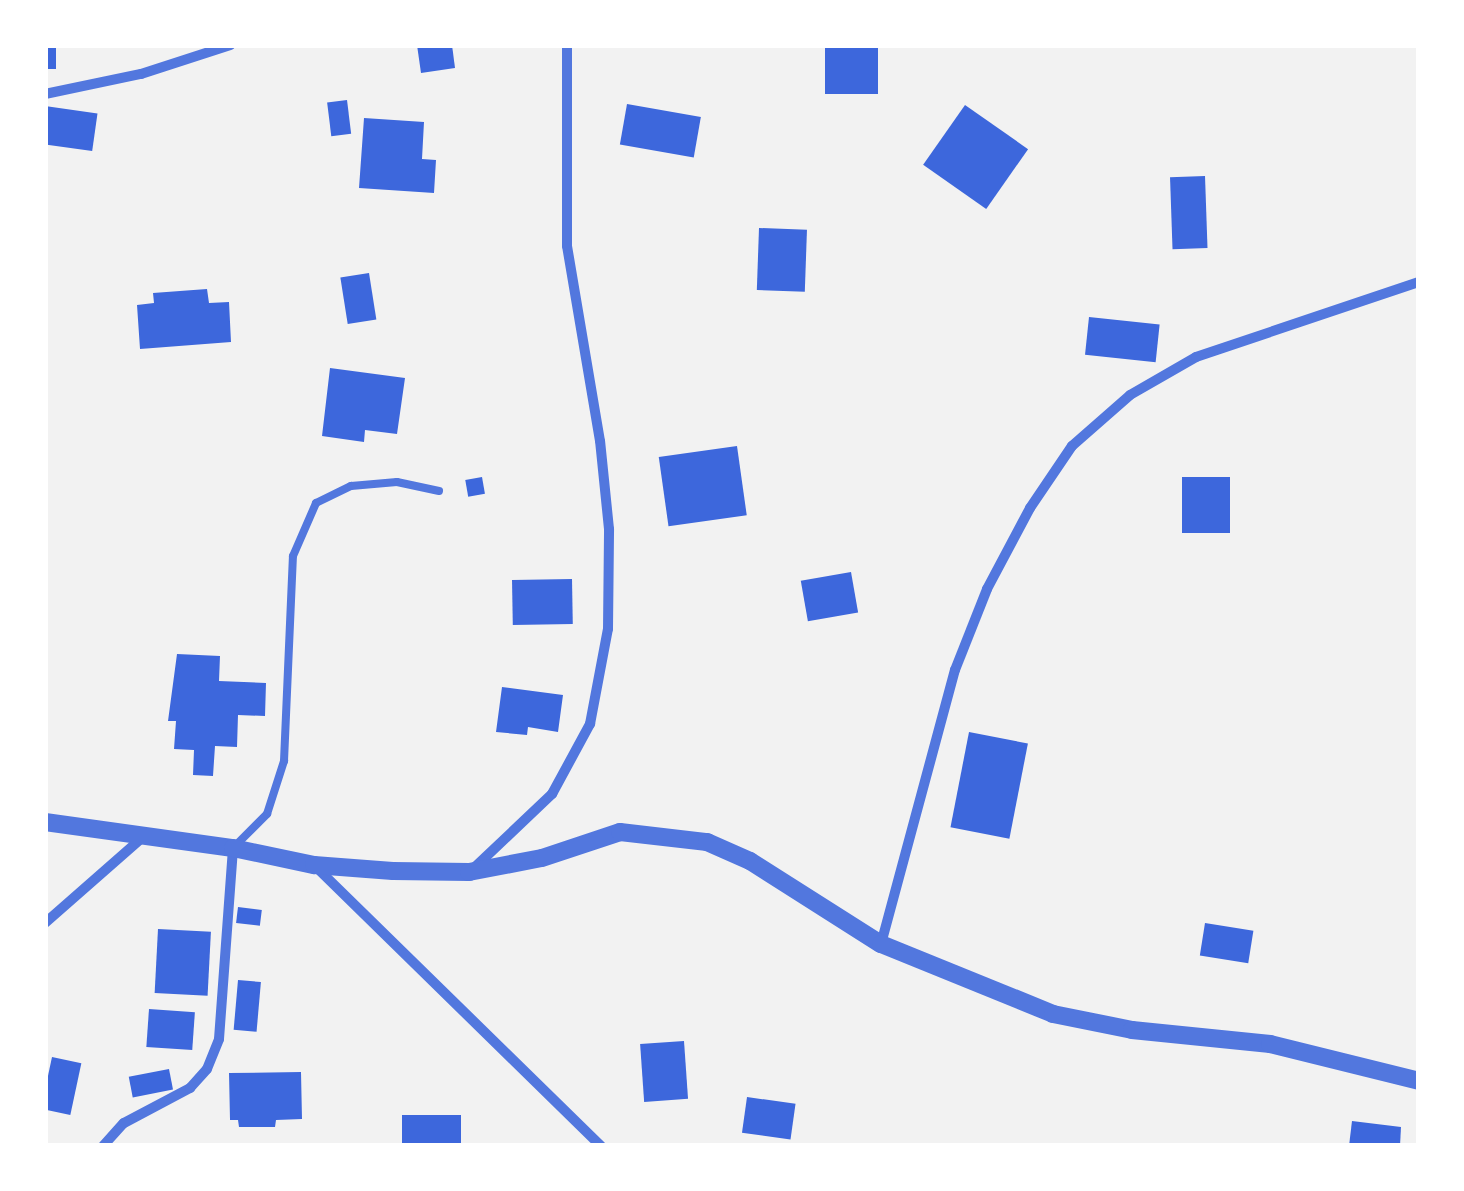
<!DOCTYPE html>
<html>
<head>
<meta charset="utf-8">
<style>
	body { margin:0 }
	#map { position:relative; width:1464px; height:1191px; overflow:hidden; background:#f2f2f2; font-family:Ubuntu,sans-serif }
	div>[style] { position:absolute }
	.building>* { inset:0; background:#3d67dc; transform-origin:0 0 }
	.service>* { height:8px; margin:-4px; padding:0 4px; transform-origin:4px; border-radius:4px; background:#5277de }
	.minor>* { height:10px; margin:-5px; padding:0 5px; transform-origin:5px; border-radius:5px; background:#5277de }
	.tertiary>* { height:18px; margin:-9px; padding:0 9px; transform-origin:9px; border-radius:9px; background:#5277de }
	span { translate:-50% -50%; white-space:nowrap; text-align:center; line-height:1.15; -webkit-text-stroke:10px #fff; paint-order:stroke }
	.frame { position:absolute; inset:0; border:48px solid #fff; pointer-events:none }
</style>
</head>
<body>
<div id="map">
	<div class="building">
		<i style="left:45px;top:45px;width:11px;height:24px"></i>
		<i style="clip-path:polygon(417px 45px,452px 45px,455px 68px,421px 73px)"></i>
		<i style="left:825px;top:45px;width:53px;height:49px"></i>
		<i style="left:347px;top:100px;width:34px;height:20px;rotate:83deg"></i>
		<i style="left:627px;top:104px;width:75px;height:41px;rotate:10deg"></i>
		<i style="left:965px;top:105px;width:77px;height:73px;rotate:35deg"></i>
		<i style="left:45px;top:106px;width:53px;height:38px;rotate:8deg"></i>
		<i style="clip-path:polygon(364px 118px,424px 122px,422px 159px,436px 160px,434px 193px,359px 188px)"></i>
		<i style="left:1205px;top:176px;width:72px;height:35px;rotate:88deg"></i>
		<i style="left:759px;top:228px;width:48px;height:62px;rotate:2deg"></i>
		<i style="left:369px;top:273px;width:47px;height:29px;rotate:81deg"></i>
		<i style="clip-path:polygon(207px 289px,209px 303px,229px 302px,231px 342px,140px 349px,137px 305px,154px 303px,153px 293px)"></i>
		<i style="left:1089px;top:317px;width:71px;height:38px;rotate:6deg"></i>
		<i style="clip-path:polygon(330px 368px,405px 378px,397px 434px,365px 430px,364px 442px,322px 436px)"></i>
		<i style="left:737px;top:446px;width:70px;height:79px;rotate:82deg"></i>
		<i style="left:482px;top:477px;width:17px;height:17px;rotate:80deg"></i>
		<i style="left:1182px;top:477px;width:48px;height:56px"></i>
		<i style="left:851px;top:572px;width:41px;height:51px;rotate:80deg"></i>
		<i style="left:572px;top:579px;width:45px;height:60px;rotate:89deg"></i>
		<i style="clip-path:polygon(177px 654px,220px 656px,219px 681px,266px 683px,265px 716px,238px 715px,237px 747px,215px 746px,213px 776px,193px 775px,194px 750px,174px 749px,176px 721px,168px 721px)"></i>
		<i style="clip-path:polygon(502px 687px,563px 695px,558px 732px,528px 727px,527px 735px,496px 732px)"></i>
		<i style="left:969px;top:732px;width:60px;height:97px;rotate:11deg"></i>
		<i style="left:238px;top:907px;width:24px;height:16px;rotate:7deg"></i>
		<i style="left:1205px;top:923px;width:49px;height:33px;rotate:9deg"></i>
		<i style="left:158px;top:929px;width:53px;height:64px;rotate:3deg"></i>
		<i style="left:238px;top:980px;width:23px;height:50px;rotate:5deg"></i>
		<i style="left:149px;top:1009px;width:46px;height:38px;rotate:4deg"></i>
		<i style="left:684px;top:1041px;width:58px;height:44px;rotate:86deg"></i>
		<i style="left:52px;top:1057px;width:30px;height:53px;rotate:12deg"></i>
		<i style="left:169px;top:1069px;width:21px;height:41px;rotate:79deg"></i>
		<i style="clip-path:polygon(301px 1072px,302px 1119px,276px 1120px,275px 1127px,239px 1127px,238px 1120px,230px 1120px,229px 1073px)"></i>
		<i style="left:747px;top:1097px;width:49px;height:36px;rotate:8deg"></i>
		<i style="left:461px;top:1115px;width:31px;height:59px;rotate:90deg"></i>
		<i style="clip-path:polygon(1352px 1121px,1401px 1127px,1400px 1146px,1349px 1146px)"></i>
	</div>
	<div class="service">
		<i style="left:236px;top:845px;width:44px;rotate:-45deg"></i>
		<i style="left:267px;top:814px;width:56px;rotate:-72.2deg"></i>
		<i style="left:284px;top:761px;width:205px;rotate:-87.5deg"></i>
		<i style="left:293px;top:556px;width:58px;rotate:-66.5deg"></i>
		<i style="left:316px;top:503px;width:39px;rotate:-26deg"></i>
		<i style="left:351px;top:486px;width:46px;rotate:-5deg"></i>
		<i style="left:397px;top:482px;width:43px;rotate:12.1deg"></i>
	</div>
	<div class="minor">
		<i style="left:45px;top:94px;width:98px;rotate:-11.8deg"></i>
		<i style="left:141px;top:74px;width:94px;rotate:-18deg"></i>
		<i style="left:316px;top:867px;width:399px;rotate:44.4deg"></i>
		<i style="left:474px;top:868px;width:108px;rotate:-43.5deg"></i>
		<i style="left:552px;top:794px;width:80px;rotate:-61.5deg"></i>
		<i style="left:590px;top:724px;width:97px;rotate:-79.3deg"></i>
		<i style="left:608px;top:629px;width:100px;rotate:-89.4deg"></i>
		<i style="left:609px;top:529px;width:88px;rotate:-95.8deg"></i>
		<i style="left:600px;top:441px;width:198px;rotate:-99.6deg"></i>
		<i style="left:567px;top:246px;width:201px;rotate:-90deg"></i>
		<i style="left:45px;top:923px;width:130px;rotate:-41.3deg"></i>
		<i style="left:881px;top:944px;width:284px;rotate:-74.9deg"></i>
		<i style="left:955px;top:670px;width:87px;rotate:-68.4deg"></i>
		<i style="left:987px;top:589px;width:92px;rotate:-62deg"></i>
		<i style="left:1030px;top:508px;width:75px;rotate:-55.9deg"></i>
		<i style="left:1072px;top:446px;width:77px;rotate:-41.3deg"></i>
		<i style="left:1130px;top:395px;width:76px;rotate:-29.9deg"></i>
		<i style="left:1196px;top:357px;width:235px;rotate:-18.6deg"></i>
		<i style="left:103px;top:1146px;width:31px;rotate:-48deg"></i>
		<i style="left:124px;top:1123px;width:75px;rotate:-27.9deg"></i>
		<i style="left:190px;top:1088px;width:25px;rotate:-48deg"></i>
		<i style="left:207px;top:1069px;width:32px;rotate:-68deg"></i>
		<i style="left:219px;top:1039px;width:192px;rotate:-85.8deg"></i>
	</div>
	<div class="tertiary">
		<i style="left:45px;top:822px;width:190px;rotate:7.9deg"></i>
		<i style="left:233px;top:848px;width:83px;rotate:11.9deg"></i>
		<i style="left:314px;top:865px;width:79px;rotate:4.3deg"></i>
		<i style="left:393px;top:871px;width:76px;rotate:0.8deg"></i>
		<i style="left:469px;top:872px;width:74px;rotate:-10.9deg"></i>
		<i style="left:542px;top:858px;width:82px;rotate:-18.4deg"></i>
		<i style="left:620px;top:832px;width:88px;rotate:6.6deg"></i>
		<i style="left:707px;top:842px;width:47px;rotate:23.8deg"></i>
		<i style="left:750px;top:861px;width:155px;rotate:32.4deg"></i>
		<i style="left:881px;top:944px;width:186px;rotate:22.1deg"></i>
		<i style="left:1053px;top:1014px;width:81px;rotate:11.4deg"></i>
		<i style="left:1132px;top:1030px;width:139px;rotate:5.8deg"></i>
		<i style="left:1270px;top:1044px;width:154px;rotate:13.9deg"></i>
	</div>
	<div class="frame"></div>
</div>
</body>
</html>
